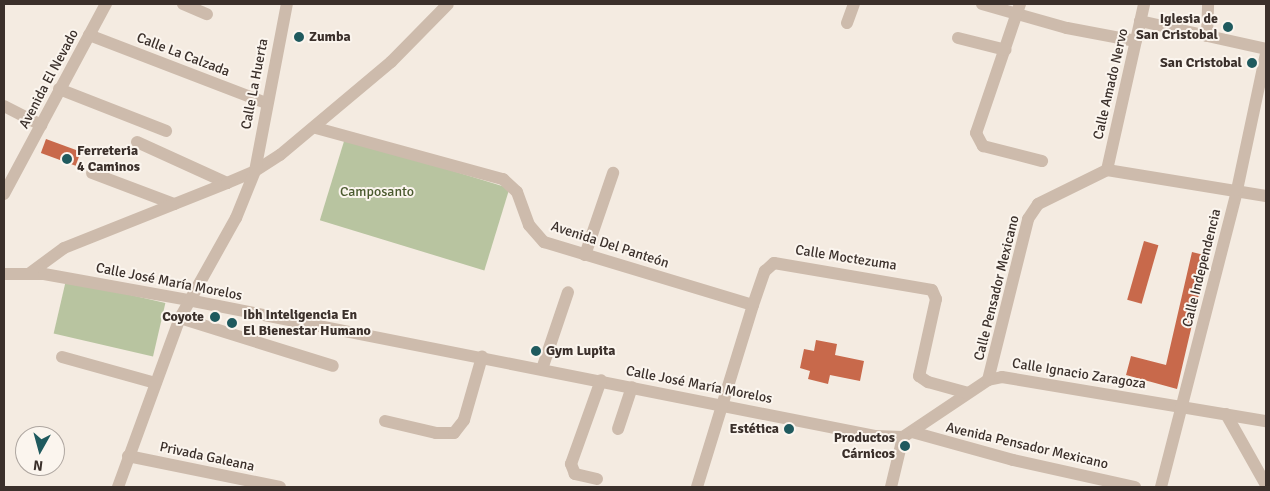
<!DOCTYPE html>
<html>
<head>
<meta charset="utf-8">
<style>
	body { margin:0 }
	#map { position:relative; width:1270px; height:491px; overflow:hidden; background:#f4ebe1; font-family:Signika,sans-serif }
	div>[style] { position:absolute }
	.green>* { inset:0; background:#b8c4a0; transform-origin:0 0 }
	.building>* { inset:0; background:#c8694b; transform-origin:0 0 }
	.minor>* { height:12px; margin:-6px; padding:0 6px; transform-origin:6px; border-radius:6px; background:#cdbbac }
	.dots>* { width:14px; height:14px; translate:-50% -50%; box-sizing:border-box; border:2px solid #fbf5ee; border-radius:50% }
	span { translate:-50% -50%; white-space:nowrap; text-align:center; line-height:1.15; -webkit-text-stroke:4px #fbf5ee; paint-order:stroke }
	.poi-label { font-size:14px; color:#3b302b; font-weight:700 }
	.right { translate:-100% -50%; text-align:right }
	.left { translate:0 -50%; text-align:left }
	.street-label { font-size:14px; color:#3b302b }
	.park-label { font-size:14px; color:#4a5a2e }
	.frame { position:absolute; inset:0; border:5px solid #3b302b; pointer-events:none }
	.north { position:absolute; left:15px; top:426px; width:50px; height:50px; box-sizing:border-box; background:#fbf5ee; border:1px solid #aea6a0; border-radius:50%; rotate:187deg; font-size:14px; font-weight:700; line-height:20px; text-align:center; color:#3b302b }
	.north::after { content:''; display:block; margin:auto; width:18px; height:22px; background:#1f5a5e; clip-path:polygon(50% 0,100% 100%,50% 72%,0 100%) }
</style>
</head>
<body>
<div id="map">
	<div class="green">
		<i style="left:345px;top:138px;width:172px;height:86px;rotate:17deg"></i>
		<i style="left:66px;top:280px;width:102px;height:55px;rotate:13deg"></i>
	</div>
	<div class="building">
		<i style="left:46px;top:139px;width:37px;height:15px;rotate:20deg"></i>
		<i style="left:1144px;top:241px;width:15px;height:61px;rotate:16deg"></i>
		<i style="clip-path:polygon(1192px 252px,1208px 256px,1177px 389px,1126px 375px,1131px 356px,1166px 365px)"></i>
		<i style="clip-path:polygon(816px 340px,837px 344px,835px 355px,864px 361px,860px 381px,830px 375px,828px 384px,808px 379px,810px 371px,800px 368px,804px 349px,814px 351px)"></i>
	</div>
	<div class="minor">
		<i style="left:183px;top:4px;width:26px;rotate:23deg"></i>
		<i style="left:982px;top:4px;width:88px;rotate:15.8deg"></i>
		<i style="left:1067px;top:28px;width:70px;rotate:10.7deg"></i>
		<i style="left:1020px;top:4px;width:136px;rotate:108.8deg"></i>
		<i style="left:976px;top:133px;width:15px;rotate:62deg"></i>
		<i style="left:983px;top:146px;width:61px;rotate:14.3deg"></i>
		<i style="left:1140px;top:21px;width:129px;rotate:12.5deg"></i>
		<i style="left:847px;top:23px;width:20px;rotate:-70deg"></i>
		<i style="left:89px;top:35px;width:190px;rotate:21deg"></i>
		<i style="left:1207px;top:36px;width:32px;rotate:-88deg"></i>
		<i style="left:958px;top:38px;width:49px;rotate:14deg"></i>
		<i style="left:59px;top:89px;width:115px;rotate:21.4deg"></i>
		<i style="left:4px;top:106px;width:42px;rotate:27.2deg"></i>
		<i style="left:316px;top:128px;width:194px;rotate:15.3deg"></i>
		<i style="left:503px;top:179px;width:19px;rotate:43deg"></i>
		<i style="left:517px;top:192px;width:35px;rotate:70deg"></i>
		<i style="left:529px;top:225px;width:23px;rotate:49deg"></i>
		<i style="left:544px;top:242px;width:218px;rotate:16.8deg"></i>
		<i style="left:137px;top:142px;width:99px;rotate:24.5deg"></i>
		<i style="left:1107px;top:170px;width:170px;rotate:-77.4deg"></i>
		<i style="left:92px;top:173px;width:88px;rotate:20.7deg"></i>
		<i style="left:4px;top:194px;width:216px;rotate:-61.8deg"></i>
		<i style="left:585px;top:255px;width:87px;rotate:-71.1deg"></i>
		<i style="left:30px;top:273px;width:42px;rotate:-36.3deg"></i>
		<i style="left:64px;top:248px;width:175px;rotate:-21.7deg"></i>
		<i style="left:227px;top:183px;width:30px;rotate:-23deg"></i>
		<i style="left:255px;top:171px;width:30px;rotate:-33deg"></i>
		<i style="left:280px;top:155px;width:145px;rotate:-40deg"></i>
		<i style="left:391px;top:62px;width:81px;rotate:-45.5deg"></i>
		<i style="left:4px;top:274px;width:40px"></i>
		<i style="left:44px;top:274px;width:146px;rotate:10.2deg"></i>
		<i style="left:188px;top:300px;width:700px;rotate:11.2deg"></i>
		<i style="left:875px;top:436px;width:28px;rotate:2deg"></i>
		<i style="left:903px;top:437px;width:102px;rotate:-33.8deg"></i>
		<i style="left:988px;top:380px;width:14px;rotate:-12deg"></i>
		<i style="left:1002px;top:377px;width:268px;rotate:9.5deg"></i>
		<i style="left:180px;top:318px;width:160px;rotate:17.4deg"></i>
		<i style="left:62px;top:357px;width:97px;rotate:15.6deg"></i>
		<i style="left:542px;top:369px;width:81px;rotate:-71.3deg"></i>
		<i style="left:988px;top:380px;width:166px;rotate:-76deg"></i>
		<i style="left:1028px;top:219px;width:18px;rotate:-56deg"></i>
		<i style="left:1038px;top:204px;width:77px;rotate:-26.2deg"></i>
		<i style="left:1107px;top:170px;width:161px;rotate:9.3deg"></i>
		<i style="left:1226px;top:414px;width:81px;rotate:60.6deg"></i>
		<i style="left:385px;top:421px;width:52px;rotate:13.2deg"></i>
		<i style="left:436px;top:433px;width:18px"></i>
		<i style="left:454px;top:433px;width:16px;rotate:-52deg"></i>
		<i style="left:464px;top:420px;width:66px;rotate:-74.1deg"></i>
		<i style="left:618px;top:429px;width:44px;rotate:-71.6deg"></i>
		<i style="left:912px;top:432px;width:105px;rotate:15.5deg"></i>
		<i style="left:1013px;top:460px;width:125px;rotate:12.5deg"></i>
		<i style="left:128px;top:456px;width:155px;rotate:11.5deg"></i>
		<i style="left:597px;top:479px;width:23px;rotate:-167deg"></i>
		<i style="left:575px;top:474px;width:11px;rotate:-112deg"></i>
		<i style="left:571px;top:464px;width:89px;rotate:-70.3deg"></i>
		<i style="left:118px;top:487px;width:180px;rotate:-69.9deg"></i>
		<i style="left:180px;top:318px;width:115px;rotate:-60.8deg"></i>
		<i style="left:236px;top:218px;width:51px;rotate:-68deg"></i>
		<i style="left:255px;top:171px;width:170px;rotate:-79.2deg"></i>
		<i style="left:697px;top:487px;width:190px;rotate:-72.9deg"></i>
		<i style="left:753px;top:305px;width:36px;rotate:-71deg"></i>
		<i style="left:765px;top:271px;width:12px;rotate:-42deg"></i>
		<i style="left:774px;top:263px;width:160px;rotate:9.7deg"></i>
		<i style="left:932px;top:290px;width:10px;rotate:66deg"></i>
		<i style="left:936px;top:299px;width:79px;rotate:102.4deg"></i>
		<i style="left:919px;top:376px;width:11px;rotate:34deg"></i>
		<i style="left:928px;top:382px;width:41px;rotate:15.4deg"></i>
		<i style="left:891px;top:487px;width:51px;rotate:-76.5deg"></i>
		<i style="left:1161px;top:487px;width:307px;rotate:-75.6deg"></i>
		<i style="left:1237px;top:190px;width:139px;rotate:-78deg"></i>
	</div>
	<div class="dots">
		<i style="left:1228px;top:27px;background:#1f5a5e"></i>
		<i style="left:299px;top:37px;background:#1f5a5e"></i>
		<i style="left:1252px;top:63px;background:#1f5a5e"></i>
		<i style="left:67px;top:159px;background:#1f5a5e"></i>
		<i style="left:215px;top:317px;background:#1f5a5e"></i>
		<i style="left:232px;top:323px;background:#1f5a5e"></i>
		<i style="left:536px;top:351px;background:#1f5a5e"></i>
		<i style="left:789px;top:429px;background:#1f5a5e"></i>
		<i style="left:905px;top:446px;background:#1f5a5e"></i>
	</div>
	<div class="poi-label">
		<span class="right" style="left:1218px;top:27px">Iglesia de<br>San Cristobal</span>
		<span class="left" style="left:309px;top:37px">Zumba</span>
		<span class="right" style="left:1242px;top:63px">San Cristobal</span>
		<span class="left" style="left:77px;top:159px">Ferreteria<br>4 Caminos</span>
		<span class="left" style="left:243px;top:323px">Ibh Inteligencia En<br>El Bienestar Humano</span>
		<span class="right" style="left:204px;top:317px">Coyote</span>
		<span class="left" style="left:546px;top:351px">Gym Lupita</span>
		<span class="right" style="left:779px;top:429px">Estética</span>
		<span class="right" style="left:895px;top:446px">Productos<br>Cárnicos</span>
	</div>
	<div class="street-label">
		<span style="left:183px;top:55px;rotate:21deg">Calle La Calzada</span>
		<span style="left:49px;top:79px;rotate:-62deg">Avenida El Nevado</span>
		<span style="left:255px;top:84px;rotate:-79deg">Calle La Huerta</span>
		<span style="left:1111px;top:84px;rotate:-77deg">Calle Amado Nervo</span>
		<span style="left:610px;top:245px;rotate:18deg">Avenida Del Panteón</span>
		<span style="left:846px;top:258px;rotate:9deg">Calle Moctezuma</span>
		<span style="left:1202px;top:268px;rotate:-76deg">Calle Independencia</span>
		<span style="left:169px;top:282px;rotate:11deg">Calle José María Morelos</span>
		<span style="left:997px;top:288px;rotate:-76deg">Calle Pensador Mexicano</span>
		<span style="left:1079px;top:374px;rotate:9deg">Calle Ignacio Zaragoza</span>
		<span style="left:699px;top:385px;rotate:11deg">Calle José María Morelos</span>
		<span style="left:1027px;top:446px;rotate:13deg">Avenida Pensador Mexicano</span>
		<span style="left:207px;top:457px;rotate:12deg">Privada Galeana</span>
	</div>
	<div class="park-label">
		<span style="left:377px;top:192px">Camposanto</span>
	</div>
	<div class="frame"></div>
	<div class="north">N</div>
</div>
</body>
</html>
